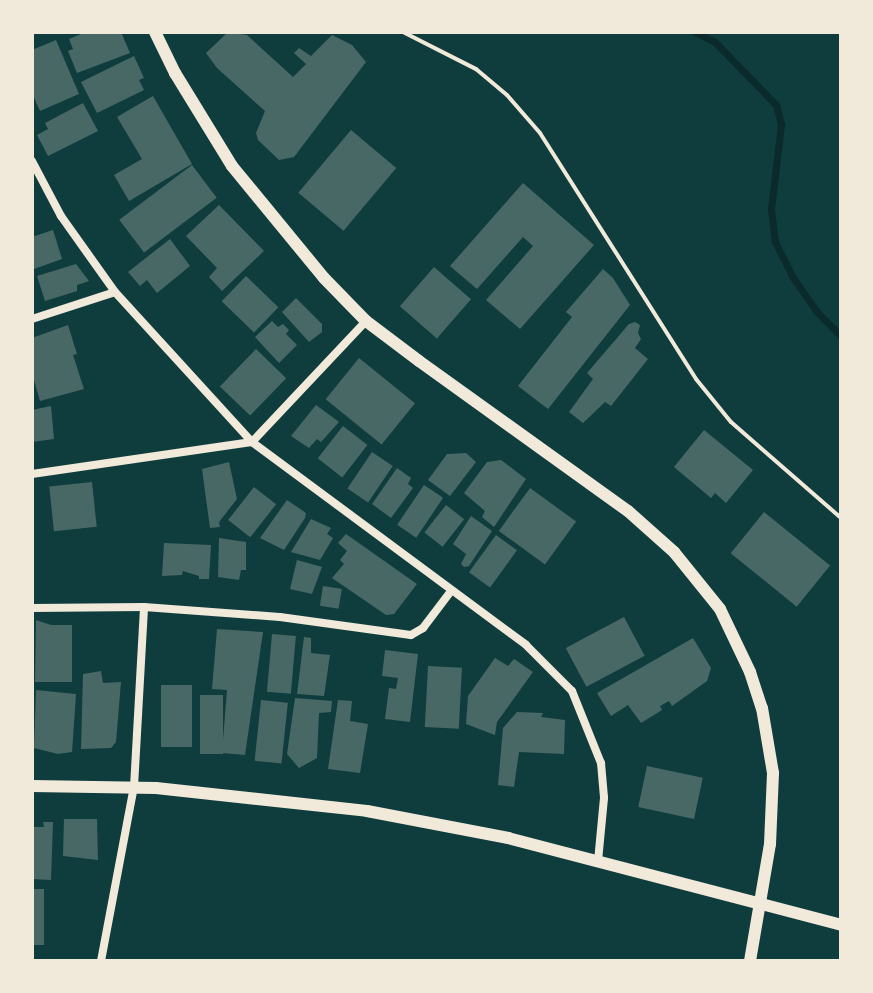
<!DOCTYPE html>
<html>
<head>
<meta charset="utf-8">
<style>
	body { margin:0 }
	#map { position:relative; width:873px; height:993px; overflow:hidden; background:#0f3d3e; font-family:Manrope,sans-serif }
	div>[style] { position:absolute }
	.stream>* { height:7px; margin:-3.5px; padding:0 3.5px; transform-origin:3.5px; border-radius:3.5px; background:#0a2a2b }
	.building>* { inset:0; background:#486865; transform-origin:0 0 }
	.path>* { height:4px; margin:-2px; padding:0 2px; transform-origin:2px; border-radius:2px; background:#f1e9da }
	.minor>* { height:8px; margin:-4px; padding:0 4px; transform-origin:4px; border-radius:4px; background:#f1e9da }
	.tertiary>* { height:12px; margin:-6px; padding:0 6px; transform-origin:6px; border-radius:6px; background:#f1e9da }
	span { translate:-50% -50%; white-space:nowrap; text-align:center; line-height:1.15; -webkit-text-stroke:6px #f1e9da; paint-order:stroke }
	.frame { position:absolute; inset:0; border:34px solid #f1e9da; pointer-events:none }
</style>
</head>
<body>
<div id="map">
	<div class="stream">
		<i style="left:695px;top:32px;width:22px;rotate:27deg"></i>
		<i style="left:715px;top:42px;width:88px;rotate:45.9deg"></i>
		<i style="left:776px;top:105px;width:20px;rotate:75deg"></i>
		<i style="left:781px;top:124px;width:86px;rotate:96.7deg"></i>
		<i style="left:771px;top:209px;width:33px;rotate:83deg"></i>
		<i style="left:775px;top:242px;width:38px;rotate:63deg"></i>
		<i style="left:792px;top:276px;width:44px;rotate:55.2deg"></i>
		<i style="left:817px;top:312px;width:34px;rotate:45deg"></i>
	</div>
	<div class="building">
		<i style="clip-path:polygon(86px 32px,121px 32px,130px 53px,77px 73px,68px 51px,73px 49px,69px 39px)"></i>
		<i style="clip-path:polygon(228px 32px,247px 35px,293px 77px,306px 64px,294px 53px,299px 48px,311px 56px,332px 35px,352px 45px,366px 62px,294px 157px,279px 160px,258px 140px,256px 133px,265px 111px,217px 68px,206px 53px)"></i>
		<i style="clip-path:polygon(56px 40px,79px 94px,40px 111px,32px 93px,32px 50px)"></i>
		<i style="clip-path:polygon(134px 56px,144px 78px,139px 80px,144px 90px,97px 113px,81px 82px)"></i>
		<i style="clip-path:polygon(153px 96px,192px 164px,129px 201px,114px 175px,142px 159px,117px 117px)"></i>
		<i style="clip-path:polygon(83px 103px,98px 131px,48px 156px,37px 135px,48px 129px,45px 123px)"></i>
		<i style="left:351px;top:130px;width:59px;height:82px;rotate:40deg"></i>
		<i style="left:192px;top:165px;width:41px;height:91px;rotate:53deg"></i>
		<i style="clip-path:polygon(523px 183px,594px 245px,520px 329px,486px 300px,533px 246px,523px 237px,477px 289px,450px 266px)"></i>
		<i style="clip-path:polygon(219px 205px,264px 251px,222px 291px,209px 277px,217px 268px,186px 236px)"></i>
		<i style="clip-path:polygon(53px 230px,62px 259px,34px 269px,32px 237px)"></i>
		<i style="clip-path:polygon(170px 239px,190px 266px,157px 293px,147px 280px,140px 286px,128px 272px)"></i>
		<i style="clip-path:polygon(76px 264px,89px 281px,77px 285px,77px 291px,45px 301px,37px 276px)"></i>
		<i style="left:434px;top:267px;width:49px;height:52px;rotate:41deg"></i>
		<i style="clip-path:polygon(603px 269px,613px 278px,630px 305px,548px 409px,518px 386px,572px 317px,566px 312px)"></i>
		<i style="left:246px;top:276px;width:45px;height:35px;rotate:44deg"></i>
		<i style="clip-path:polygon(296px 298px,322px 324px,322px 332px,309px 342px,282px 312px)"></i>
		<i style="clip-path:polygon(272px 321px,278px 327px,283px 324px,289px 330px,286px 334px,297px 345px,279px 363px,255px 337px)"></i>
		<i style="clip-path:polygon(635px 322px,640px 325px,638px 333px,641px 339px,635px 348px,648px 359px,611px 406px,605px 402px,583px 423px,569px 412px,593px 379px,587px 373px,629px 324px)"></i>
		<i style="clip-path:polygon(68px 325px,77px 354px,73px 355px,84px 389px,40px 401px,32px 373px,32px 338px)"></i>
		<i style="left:256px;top:349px;width:42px;height:52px;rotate:44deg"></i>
		<i style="left:359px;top:358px;width:72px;height:53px;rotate:39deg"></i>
		<i style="clip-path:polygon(316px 405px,339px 422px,321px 442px,317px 439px,309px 448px,291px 436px)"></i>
		<i style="clip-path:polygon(51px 406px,54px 439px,32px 442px,32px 410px)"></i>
		<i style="left:343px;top:426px;width:31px;height:41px;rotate:38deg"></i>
		<i style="clip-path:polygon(704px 430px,753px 470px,726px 503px,715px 493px,711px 498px,674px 467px)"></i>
		<i style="left:372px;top:452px;width:25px;height:44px;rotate:34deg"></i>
		<i style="clip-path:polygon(466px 453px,476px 462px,450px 496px,428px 480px,447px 454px)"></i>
		<i style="clip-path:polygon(501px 460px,526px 479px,494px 527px,482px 517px,485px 511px,464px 493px,487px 462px)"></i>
		<i style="clip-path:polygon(229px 462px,237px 499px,219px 522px,220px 527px,210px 528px,202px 469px)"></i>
		<i style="clip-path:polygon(397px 468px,411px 478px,408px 484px,413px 488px,391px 518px,372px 504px)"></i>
		<i style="left:92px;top:482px;width:45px;height:43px;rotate:84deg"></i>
		<i style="left:424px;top:485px;width:23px;height:48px;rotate:34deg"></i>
		<i style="left:254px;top:487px;width:28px;height:42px;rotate:38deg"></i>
		<i style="left:530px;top:488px;width:57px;height:53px;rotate:36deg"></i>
		<i style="clip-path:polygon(287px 500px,306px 513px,305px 518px,284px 550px,260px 538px)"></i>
		<i style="left:446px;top:505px;width:23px;height:35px;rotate:38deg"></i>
		<i style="left:764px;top:512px;width:85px;height:53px;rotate:39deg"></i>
		<i style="clip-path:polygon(471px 516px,492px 531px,469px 566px,464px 567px,461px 564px,466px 554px,453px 544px)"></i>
		<i style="clip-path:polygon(311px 519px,331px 528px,327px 534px,333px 538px,320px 560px,291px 552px)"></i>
		<i style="clip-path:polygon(346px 534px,417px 584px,394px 614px,386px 615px,332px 578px,344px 564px,340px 560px,347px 551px,338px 543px)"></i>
		<i style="left:496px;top:535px;width:26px;height:46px;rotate:36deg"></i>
		<i style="clip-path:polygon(219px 538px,246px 542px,246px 570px,241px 570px,239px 580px,218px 577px)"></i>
		<i style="clip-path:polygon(164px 543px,211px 545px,209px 579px,199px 579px,199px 576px,183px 571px,182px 575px,162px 576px)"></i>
		<i style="clip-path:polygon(297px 560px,322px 567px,312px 594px,290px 589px)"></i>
		<i style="left:323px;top:586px;width:19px;height:20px;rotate:9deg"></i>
		<i style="left:624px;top:617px;width:44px;height:66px;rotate:62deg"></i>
		<i style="clip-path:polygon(36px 620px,51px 625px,72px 625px,72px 682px,35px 682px)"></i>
		<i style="clip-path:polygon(217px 629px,263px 632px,245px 755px,222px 753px,227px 690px,212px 689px)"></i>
		<i style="left:272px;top:634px;width:24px;height:58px;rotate:5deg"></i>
		<i style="clip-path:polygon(304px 637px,311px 638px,311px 653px,330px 655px,324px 696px,297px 694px)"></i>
		<i style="clip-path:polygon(693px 638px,711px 668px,707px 681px,672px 706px,669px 701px,660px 706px,662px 710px,641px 723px,628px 705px,611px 716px,597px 693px)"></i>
		<i style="clip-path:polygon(385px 650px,418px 654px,410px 722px,385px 719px,389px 688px,396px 689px,398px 678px,382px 676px)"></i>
		<i style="clip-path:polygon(495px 658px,508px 666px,514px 659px,533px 672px,497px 722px,495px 735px,466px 724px,468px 696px)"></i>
		<i style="left:428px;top:666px;width:34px;height:61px;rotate:3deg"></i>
		<i style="clip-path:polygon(101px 671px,103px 683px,121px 682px,116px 742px,111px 748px,81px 749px,83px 674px)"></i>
		<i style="left:161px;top:685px;width:31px;height:62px"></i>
		<i style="clip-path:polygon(36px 690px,76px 694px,72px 752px,58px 754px,34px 748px)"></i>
		<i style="left:200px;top:695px;width:23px;height:59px"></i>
		<i style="clip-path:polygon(295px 698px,332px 701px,331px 712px,319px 713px,317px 758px,299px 768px,287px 754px)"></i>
		<i style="left:261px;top:700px;width:27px;height:61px;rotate:6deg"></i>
		<i style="clip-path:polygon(338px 700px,352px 701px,350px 721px,368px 724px,360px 773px,328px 769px)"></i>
		<i style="clip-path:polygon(517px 712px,543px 713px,541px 717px,565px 720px,564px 754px,519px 752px,514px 787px,498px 785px,503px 728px)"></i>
		<i style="left:647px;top:766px;width:57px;height:42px;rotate:12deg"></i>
		<i style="clip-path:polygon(64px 819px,97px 819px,98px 860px,63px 856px)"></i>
		<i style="clip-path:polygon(43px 822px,53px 822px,51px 880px,32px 879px,32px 827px,44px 827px)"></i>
		<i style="left:32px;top:889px;width:12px;height:56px"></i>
	</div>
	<div class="path">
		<i style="left:403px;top:32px;width:82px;rotate:26.9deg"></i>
		<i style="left:476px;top:69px;width:40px;rotate:40deg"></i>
		<i style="left:507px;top:95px;width:50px;rotate:49deg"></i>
		<i style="left:540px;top:133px;width:291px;rotate:57.6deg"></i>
		<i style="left:696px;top:379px;width:55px;rotate:50.9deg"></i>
		<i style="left:731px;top:422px;width:146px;rotate:41.1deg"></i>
	</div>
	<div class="minor">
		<i style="left:32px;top:161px;width:62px;rotate:62.2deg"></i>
		<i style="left:61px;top:216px;width:93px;rotate:54.6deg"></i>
		<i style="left:115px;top:292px;width:203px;rotate:47.6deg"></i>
		<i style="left:252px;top:442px;width:341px;rotate:36.5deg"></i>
		<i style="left:526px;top:645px;width:65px;rotate:45deg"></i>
		<i style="left:572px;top:691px;width:78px;rotate:68.1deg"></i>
		<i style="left:601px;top:763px;width:35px;rotate:85deg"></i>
		<i style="left:604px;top:798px;width:63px;rotate:95.4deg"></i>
		<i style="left:32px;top:319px;width:87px;rotate:-18deg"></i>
		<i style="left:32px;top:474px;width:222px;rotate:-8.3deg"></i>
		<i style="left:252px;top:442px;width:166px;rotate:-46.7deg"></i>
		<i style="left:32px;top:608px;width:112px;rotate:-0.5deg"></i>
		<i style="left:144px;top:607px;width:136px;rotate:4.2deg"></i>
		<i style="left:280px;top:617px;width:132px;rotate:7.8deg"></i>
		<i style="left:411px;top:635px;width:14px;rotate:-30deg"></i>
		<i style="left:423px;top:628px;width:46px;rotate:-52.9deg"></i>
		<i style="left:101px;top:961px;width:177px;rotate:-79.3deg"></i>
		<i style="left:134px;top:787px;width:180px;rotate:-86.8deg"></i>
	</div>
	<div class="tertiary">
		<i style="left:155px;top:32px;width:46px;rotate:64deg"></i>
		<i style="left:175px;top:73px;width:109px;rotate:58.5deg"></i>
		<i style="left:232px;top:166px;width:145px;rotate:50.6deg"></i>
		<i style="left:324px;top:278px;width:60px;rotate:45.7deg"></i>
		<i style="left:366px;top:321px;width:66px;rotate:37deg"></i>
		<i style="left:419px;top:361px;width:257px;rotate:35.7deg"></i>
		<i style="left:628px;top:511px;width:62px;rotate:41.7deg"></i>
		<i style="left:674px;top:552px;width:73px;rotate:51.1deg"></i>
		<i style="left:720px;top:609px;width:70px;rotate:64.5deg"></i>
		<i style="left:750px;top:672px;width:38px;rotate:72deg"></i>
		<i style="left:762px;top:708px;width:66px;rotate:80.4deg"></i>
		<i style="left:773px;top:773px;width:71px;rotate:92.4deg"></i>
		<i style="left:770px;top:844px;width:119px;rotate:99.7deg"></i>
		<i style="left:32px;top:786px;width:124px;rotate:0.9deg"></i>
		<i style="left:156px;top:788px;width:212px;rotate:6.2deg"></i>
		<i style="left:367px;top:811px;width:144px;rotate:10.8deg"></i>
		<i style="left:508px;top:838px;width:344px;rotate:14.6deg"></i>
	</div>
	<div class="frame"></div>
</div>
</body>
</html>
